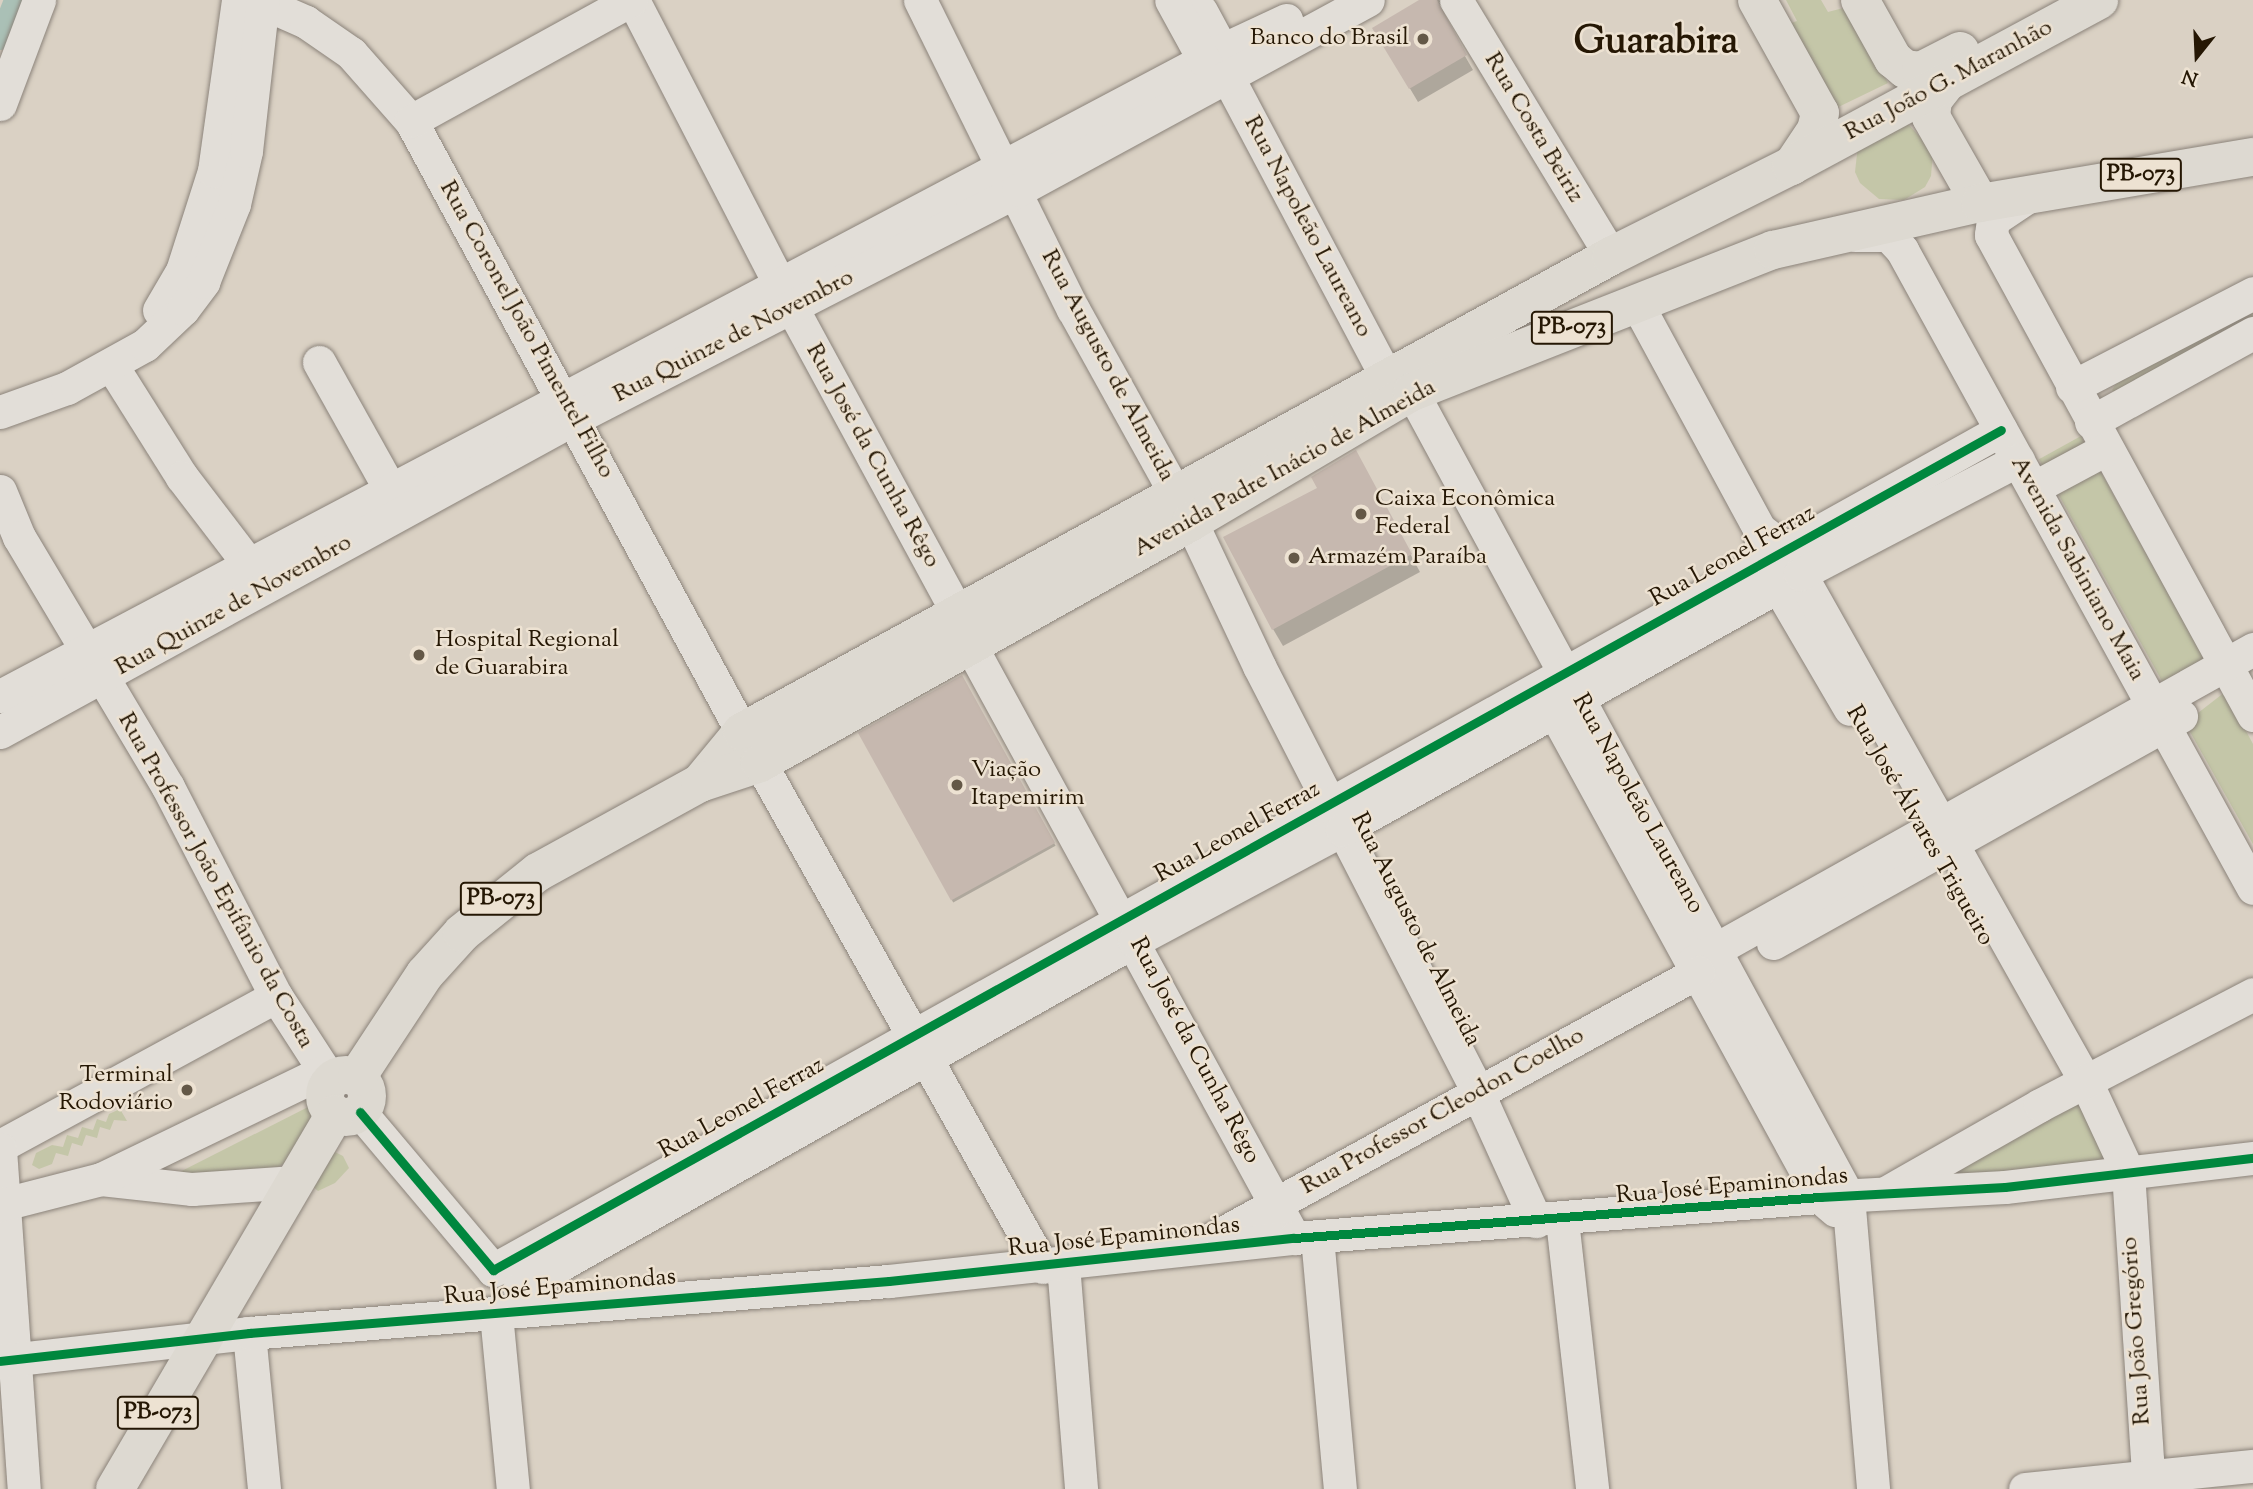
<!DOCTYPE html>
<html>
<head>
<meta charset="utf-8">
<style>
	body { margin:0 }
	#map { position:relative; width:2253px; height:1489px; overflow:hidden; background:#dad1c4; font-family:"Sorts Mill Goudy",serif }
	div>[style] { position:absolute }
	.green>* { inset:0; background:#c4c6a8; transform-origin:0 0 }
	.shadow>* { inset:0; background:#0003; transform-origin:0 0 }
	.canal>* { height:23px; margin:-11.5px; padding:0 11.5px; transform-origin:11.5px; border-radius:11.5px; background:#aac0b6 }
	.building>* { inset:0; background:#c6b8af; transform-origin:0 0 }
	.roads { filter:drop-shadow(0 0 2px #8b837a) drop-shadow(0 0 2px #8b837a) }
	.minor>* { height:33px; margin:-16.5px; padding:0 16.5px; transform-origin:16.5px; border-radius:16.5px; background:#e2ded8 }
	.major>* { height:38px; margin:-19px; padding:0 19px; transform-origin:19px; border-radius:19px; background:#ddd9d1 }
	.major>.ring { margin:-19px; padding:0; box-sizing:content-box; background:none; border:38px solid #ddd9d1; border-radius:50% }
	.cycleway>* { height:9px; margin:-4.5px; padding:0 4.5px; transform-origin:4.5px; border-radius:4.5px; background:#00873e }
	.dots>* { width:19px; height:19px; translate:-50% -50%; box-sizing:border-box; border:4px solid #ede2d2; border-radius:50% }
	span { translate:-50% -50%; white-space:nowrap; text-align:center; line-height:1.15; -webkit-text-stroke:5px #ede2d2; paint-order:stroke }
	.shield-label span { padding:2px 5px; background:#ede2d2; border:2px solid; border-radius:5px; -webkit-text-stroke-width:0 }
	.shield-label { font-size:23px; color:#251704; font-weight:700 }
	.poi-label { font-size:24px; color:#251704 }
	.right { translate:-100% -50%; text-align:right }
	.left { translate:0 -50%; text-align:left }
	.street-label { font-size:24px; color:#251704 }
	.town-label { font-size:38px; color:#251704; font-weight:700 }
	.north { position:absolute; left:2162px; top:21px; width:70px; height:70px; -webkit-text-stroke:5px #ede2d2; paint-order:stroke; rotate:198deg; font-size:19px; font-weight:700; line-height:28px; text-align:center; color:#251704 }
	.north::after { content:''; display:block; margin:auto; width:24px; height:32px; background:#251704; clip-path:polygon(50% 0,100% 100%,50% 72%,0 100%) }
</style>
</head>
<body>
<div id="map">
	<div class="green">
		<i style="clip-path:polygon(1786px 0,1821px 0,1828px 12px,1847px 7px,1888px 83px,1828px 112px,1782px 26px,1797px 21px)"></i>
		<i style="clip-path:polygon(1908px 124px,1933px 151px,1931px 176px,1925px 187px,1904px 200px,1879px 199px,1860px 183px,1855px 172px,1858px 145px)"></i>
		<i style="clip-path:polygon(2253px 308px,2253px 321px,2115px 393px,2112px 390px,2117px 382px)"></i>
		<i style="left:2081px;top:436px;width:263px;height:48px;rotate:61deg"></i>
		<i style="clip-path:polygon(2225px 692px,2253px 744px,2253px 844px,2185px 723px)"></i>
		<i style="clip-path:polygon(2072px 1093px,2115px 1172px,1914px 1190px)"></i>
		<i style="clip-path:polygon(312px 1105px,320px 1105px,289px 1160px,263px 1177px,162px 1181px)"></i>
		<i style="clip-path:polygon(120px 1109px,127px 1121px,114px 1120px,110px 1130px,100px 1127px,97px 1138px,86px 1135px,82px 1146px,72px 1143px,68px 1156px,56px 1153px,52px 1164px,39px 1169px,32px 1165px,36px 1153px,52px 1145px,63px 1147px,67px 1135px,78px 1138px,82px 1127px,93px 1130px,97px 1119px,106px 1122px,109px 1114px)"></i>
		<i style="clip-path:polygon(333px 1151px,343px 1156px,349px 1168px,335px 1183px,318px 1191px,312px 1186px)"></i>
	</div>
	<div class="shadow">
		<i style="clip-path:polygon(1422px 0,1441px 0,1447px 25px,1473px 70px,1418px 102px,1374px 28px)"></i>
		<i style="clip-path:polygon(1365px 470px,1420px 572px,1283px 646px,1273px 629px,1320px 489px)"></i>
		<i style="left:962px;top:677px;width:193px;height:117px;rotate:61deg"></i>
	</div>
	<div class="canal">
		<i style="left:0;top:38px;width:41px;rotate:-68.5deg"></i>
	</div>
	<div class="building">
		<i style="clip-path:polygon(1419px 0,1437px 0,1467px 55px,1409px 89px,1372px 28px)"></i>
		<i style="clip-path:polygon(1356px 450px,1412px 554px,1272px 630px,1223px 537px,1317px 488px,1311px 477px)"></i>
		<i style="left:962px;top:675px;width:192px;height:119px;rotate:61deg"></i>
	</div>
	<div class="roads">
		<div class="minor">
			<i style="left:238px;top:0;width:25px;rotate:7deg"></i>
			<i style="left:263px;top:3px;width:47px;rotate:23.8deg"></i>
			<i style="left:306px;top:22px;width:55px;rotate:34.6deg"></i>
			<i style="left:351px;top:53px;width:91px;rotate:48.6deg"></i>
			<i style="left:411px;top:121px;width:695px;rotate:61.55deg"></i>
			<i style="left:633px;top:0;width:347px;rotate:62.7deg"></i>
			<i style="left:792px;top:308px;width:348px;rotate:61.5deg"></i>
			<i style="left:920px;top:0;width:345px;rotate:63.7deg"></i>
			<i style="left:1073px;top:309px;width:244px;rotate:61deg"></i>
			<i style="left:1191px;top:522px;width:159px;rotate:64.7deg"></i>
			<i style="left:1259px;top:666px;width:478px;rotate:62.8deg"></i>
			<i style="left:1477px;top:1091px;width:143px;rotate:65.6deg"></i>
			<i style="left:1456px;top:0;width:299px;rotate:58.8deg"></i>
			<i style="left:1201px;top:11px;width:44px;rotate:61.7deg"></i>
			<i style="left:1222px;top:50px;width:71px;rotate:-25.1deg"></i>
			<i style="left:1227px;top:76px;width:342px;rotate:62.1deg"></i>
			<i style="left:0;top:104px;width:111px;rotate:-69.4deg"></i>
			<i style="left:411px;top:121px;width:251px;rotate:-28.8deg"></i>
			<i style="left:2030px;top:195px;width:45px;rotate:146deg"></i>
			<i style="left:1993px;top:220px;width:15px;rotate:98deg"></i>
			<i style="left:1991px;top:235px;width:547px;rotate:61.37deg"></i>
			<i style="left:1855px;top:235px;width:33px"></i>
			<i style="left:1888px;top:235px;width:21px;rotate:47deg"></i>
			<i style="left:1902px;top:250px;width:728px;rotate:61.18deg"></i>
			<i style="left:1636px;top:302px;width:258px;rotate:61.5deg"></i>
			<i style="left:1759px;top:529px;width:33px;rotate:81deg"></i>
			<i style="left:1764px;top:562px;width:170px;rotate:59.7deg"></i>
			<i style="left:159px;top:310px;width:45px;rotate:-59.5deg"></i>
			<i style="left:182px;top:271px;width:105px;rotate:-72.3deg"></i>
			<i style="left:214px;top:171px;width:173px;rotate:-82deg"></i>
			<i style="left:319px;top:362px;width:148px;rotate:60.8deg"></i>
			<i style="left:112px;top:366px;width:131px;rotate:57.8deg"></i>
			<i style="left:182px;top:477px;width:112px;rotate:52.6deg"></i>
			<i style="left:2072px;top:387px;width:204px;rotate:-27.4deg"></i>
			<i style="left:1412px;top:392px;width:915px;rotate:61.53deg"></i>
			<i style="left:1848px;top:1196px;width:294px;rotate:85.1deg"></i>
			<i style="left:0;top:412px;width:71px;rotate:-19.7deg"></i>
			<i style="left:67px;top:388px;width:89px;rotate:-28.9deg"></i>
			<i style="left:145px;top:345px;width:52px;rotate:-43.5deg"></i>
			<i style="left:183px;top:309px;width:34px;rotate:-53deg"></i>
			<i style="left:203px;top:282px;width:84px;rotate:-68.3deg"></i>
			<i style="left:234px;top:204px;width:54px;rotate:-77.2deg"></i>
			<i style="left:246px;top:151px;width:152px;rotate:-83.6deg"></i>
			<i style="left:2091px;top:422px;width:185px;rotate:-28.8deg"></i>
			<i style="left:2035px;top:487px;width:81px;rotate:-28.2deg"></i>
			<i style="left:0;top:491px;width:50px;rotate:67.6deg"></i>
			<i style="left:19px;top:537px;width:291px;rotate:59.2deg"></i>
			<i style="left:168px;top:787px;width:235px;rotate:62.7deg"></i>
			<i style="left:276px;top:996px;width:101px;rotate:57.1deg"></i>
			<i style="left:1759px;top:529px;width:34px;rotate:37deg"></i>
			<i style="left:1786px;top:549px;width:614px;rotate:60.64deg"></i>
			<i style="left:2087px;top:1084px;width:97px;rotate:65deg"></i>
			<i style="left:2128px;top:1172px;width:318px;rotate:86.2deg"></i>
			<i style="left:970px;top:645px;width:676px;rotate:61.35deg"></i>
			<i style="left:1543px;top:691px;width:577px;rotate:61.3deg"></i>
			<i style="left:1820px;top:1197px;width:20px;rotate:41deg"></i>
			<i style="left:0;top:696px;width:1362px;rotate:-27.84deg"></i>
			<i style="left:1204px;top:60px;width:68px;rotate:-118.8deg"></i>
			<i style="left:0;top:732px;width:655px;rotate:-28.64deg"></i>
			<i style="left:575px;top:418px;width:498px;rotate:-27.2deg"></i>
			<i style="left:1018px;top:190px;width:398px;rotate:-28.5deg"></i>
			<i style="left:760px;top:763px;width:578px;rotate:60.69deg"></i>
			<i style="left:1773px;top:943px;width:467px;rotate:-29.1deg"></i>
			<i style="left:1693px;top:962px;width:642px;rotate:-29.2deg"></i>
			<i style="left:360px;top:1112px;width:207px;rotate:49.9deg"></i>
			<i style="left:493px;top:1270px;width:1726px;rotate:-29.12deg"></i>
			<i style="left:0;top:1146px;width:314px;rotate:-28.5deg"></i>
			<i style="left:0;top:1149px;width:341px;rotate:86deg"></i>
			<i style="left:101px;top:1179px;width:92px;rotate:6.3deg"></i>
			<i style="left:192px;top:1189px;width:103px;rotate:-3.9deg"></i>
			<i style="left:1887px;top:1192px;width:176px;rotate:-29.6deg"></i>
			<i style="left:2040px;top:1105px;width:240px;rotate:-27.5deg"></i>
			<i style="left:0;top:1205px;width:104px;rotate:-14.4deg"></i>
			<i style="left:101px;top:1179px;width:246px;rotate:-25.8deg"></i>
			<i style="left:1562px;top:1220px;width:271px;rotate:83.6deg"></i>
			<i style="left:1317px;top:1237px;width:253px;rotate:84.8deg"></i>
			<i style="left:1210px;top:1240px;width:557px;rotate:-28.77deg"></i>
			<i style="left:1063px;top:1264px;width:226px;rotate:85.4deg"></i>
			<i style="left:519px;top:1288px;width:706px;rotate:-29.43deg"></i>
			<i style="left:1134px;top:941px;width:236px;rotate:-28.1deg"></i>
			<i style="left:1342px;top:830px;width:525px;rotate:-29.2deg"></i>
			<i style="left:1800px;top:574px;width:246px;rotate:-27.6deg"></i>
			<i style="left:496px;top:1314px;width:176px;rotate:84.5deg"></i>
			<i style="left:249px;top:1333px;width:157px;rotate:84.5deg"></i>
			<i style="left:0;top:1361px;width:251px;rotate:-6.4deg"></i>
			<i style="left:249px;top:1333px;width:642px;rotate:-4.65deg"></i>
			<i style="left:889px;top:1281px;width:407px;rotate:-6.1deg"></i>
			<i style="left:1294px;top:1238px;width:528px;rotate:-4.46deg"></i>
			<i style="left:1820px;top:1197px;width:185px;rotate:-3.1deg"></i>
			<i style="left:2005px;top:1187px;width:250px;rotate:-6.7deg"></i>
			<i style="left:2025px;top:1489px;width:229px;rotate:-5.8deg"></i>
		</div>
		<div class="major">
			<i style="left:1757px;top:0;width:129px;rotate:60.9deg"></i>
			<i style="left:1820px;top:113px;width:17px;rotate:103deg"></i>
			<i style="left:1816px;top:130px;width:43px;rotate:123.7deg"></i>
			<i style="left:1860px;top:0;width:68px;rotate:60.8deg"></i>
			<i style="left:1893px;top:59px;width:16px;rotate:40deg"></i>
			<i style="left:1905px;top:69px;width:16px;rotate:7deg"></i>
			<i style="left:1921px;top:71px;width:44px;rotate:-27.1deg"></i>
			<i style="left:1947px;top:82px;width:23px;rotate:128deg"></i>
			<i style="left:1933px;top:100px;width:17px;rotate:97deg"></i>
			<i style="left:1931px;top:117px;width:99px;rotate:60.3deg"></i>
			<i style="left:700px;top:783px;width:66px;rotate:-50.5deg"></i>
			<i style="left:742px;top:732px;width:991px;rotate:-28.71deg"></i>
			<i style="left:1611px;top:256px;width:201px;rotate:-26.6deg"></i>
			<i style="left:1791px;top:166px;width:350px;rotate:-28.3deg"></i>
			<i class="ring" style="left:325px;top:1075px;width:4px;height:4px"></i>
			<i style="left:357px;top:1077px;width:123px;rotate:-56.6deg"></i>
			<i style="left:425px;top:974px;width:55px;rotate:-47.9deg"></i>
			<i style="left:462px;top:933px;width:97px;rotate:-38.8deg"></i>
			<i style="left:538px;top:872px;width:185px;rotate:-28.8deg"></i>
			<i style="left:700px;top:783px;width:63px;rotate:-18.4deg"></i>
			<i style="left:760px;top:763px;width:494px;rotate:-29.2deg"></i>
			<i style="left:1191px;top:522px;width:256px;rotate:-30.5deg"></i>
			<i style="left:1412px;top:392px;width:388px;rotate:-21.5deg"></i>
			<i style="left:1773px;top:250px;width:212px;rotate:-12.8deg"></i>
			<i style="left:1980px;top:203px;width:277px;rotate:-9.6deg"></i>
			<i style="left:115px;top:1489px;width:435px;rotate:-59.6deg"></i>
		</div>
	</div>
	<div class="cycleway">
		<i style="left:360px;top:1112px;width:207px;rotate:49.9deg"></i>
		<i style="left:493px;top:1270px;width:1726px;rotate:-29.12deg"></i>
		<i style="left:0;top:1361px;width:251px;rotate:-6.4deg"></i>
		<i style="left:249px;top:1333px;width:642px;rotate:-4.65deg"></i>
		<i style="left:889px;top:1281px;width:407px;rotate:-6.1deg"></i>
		<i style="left:1294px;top:1238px;width:528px;rotate:-4.46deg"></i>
		<i style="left:1820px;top:1197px;width:185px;rotate:-3.1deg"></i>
		<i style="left:2005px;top:1187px;width:250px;rotate:-6.7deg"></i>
	</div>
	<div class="dots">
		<i style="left:1423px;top:39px;background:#645847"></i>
		<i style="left:1361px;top:514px;background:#645847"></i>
		<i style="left:1294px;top:558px;background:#645847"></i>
		<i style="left:419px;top:655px;background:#645847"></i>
		<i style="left:957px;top:785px;background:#645847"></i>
		<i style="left:187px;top:1090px;background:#645847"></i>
	</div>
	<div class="shield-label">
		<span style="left:2141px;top:175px">PB-073</span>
		<span style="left:1572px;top:328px">PB-073</span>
		<span style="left:501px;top:899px">PB-073</span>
		<span style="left:158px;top:1413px">PB-073</span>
	</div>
	<div class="poi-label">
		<span class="right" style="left:1409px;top:39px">Banco do Brasil</span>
		<span class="left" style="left:1375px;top:514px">Caixa Econômica<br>Federal</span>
		<span class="left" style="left:1308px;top:558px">Armazém Paraíba</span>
		<span class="left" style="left:435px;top:655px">Hospital Regional<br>de Guarabira</span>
		<span class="left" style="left:971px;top:785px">Viação<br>Itapemirim</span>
		<span class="right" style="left:173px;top:1090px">Terminal<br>Rodoviário</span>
	</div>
	<div class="street-label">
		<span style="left:1949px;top:81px;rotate:-28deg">Rua João G. Maranhão</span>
		<span style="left:1533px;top:128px;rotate:59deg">Rua Costa Beiriz</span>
		<span style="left:1307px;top:227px;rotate:62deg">Rua Napoleão Laureano</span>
		<span style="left:526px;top:330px;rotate:61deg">Rua Coronel João Pimentel Filho</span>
		<span style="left:734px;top:337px;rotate:-27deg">Rua Quinze de Novembro</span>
		<span style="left:1107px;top:366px;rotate:62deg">Rua Augusto de Almeida</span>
		<span style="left:872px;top:456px;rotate:61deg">Rua José da Cunha Rêgo</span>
		<span style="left:1285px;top:469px;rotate:-29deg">Avenida Padre Inácio de Almeida</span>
		<span style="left:1733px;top:557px;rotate:-29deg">Rua Leonel Ferraz</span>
		<span style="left:2077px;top:569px;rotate:61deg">Avenida Sabiniano Maia</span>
		<span style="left:234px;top:606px;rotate:-29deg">Rua Quinze de Novembro</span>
		<span style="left:1637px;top:804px;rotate:61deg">Rua Napoleão Laureano</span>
		<span style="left:1919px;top:826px;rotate:60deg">Rua José Álvares Trigueiro</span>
		<span style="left:1238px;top:833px;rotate:-29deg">Rua Leonel Ferraz</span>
		<span style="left:215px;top:881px;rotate:61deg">Rua Professor João Epifânio da Costa</span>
		<span style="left:1415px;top:930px;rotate:63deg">Rua Augusto de Almeida</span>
		<span style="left:1194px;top:1051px;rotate:62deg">Rua José da Cunha Rêgo</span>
		<span style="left:742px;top:1109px;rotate:-29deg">Rua Leonel Ferraz</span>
		<span style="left:1443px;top:1112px;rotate:-29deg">Rua Professor Cleodon Coelho</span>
		<span style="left:1732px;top:1187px;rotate:-5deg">Rua José Epaminondas</span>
		<span style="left:1124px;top:1238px;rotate:-6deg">Rua José Epaminondas</span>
		<span style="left:560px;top:1288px;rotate:-5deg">Rua José Epaminondas</span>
		<span style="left:2137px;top:1331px;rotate:-94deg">Rua João Gregório</span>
	</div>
	<div class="town-label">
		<span style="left:1656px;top:44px">Guarabira</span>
	</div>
	<div class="north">N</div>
</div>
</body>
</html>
